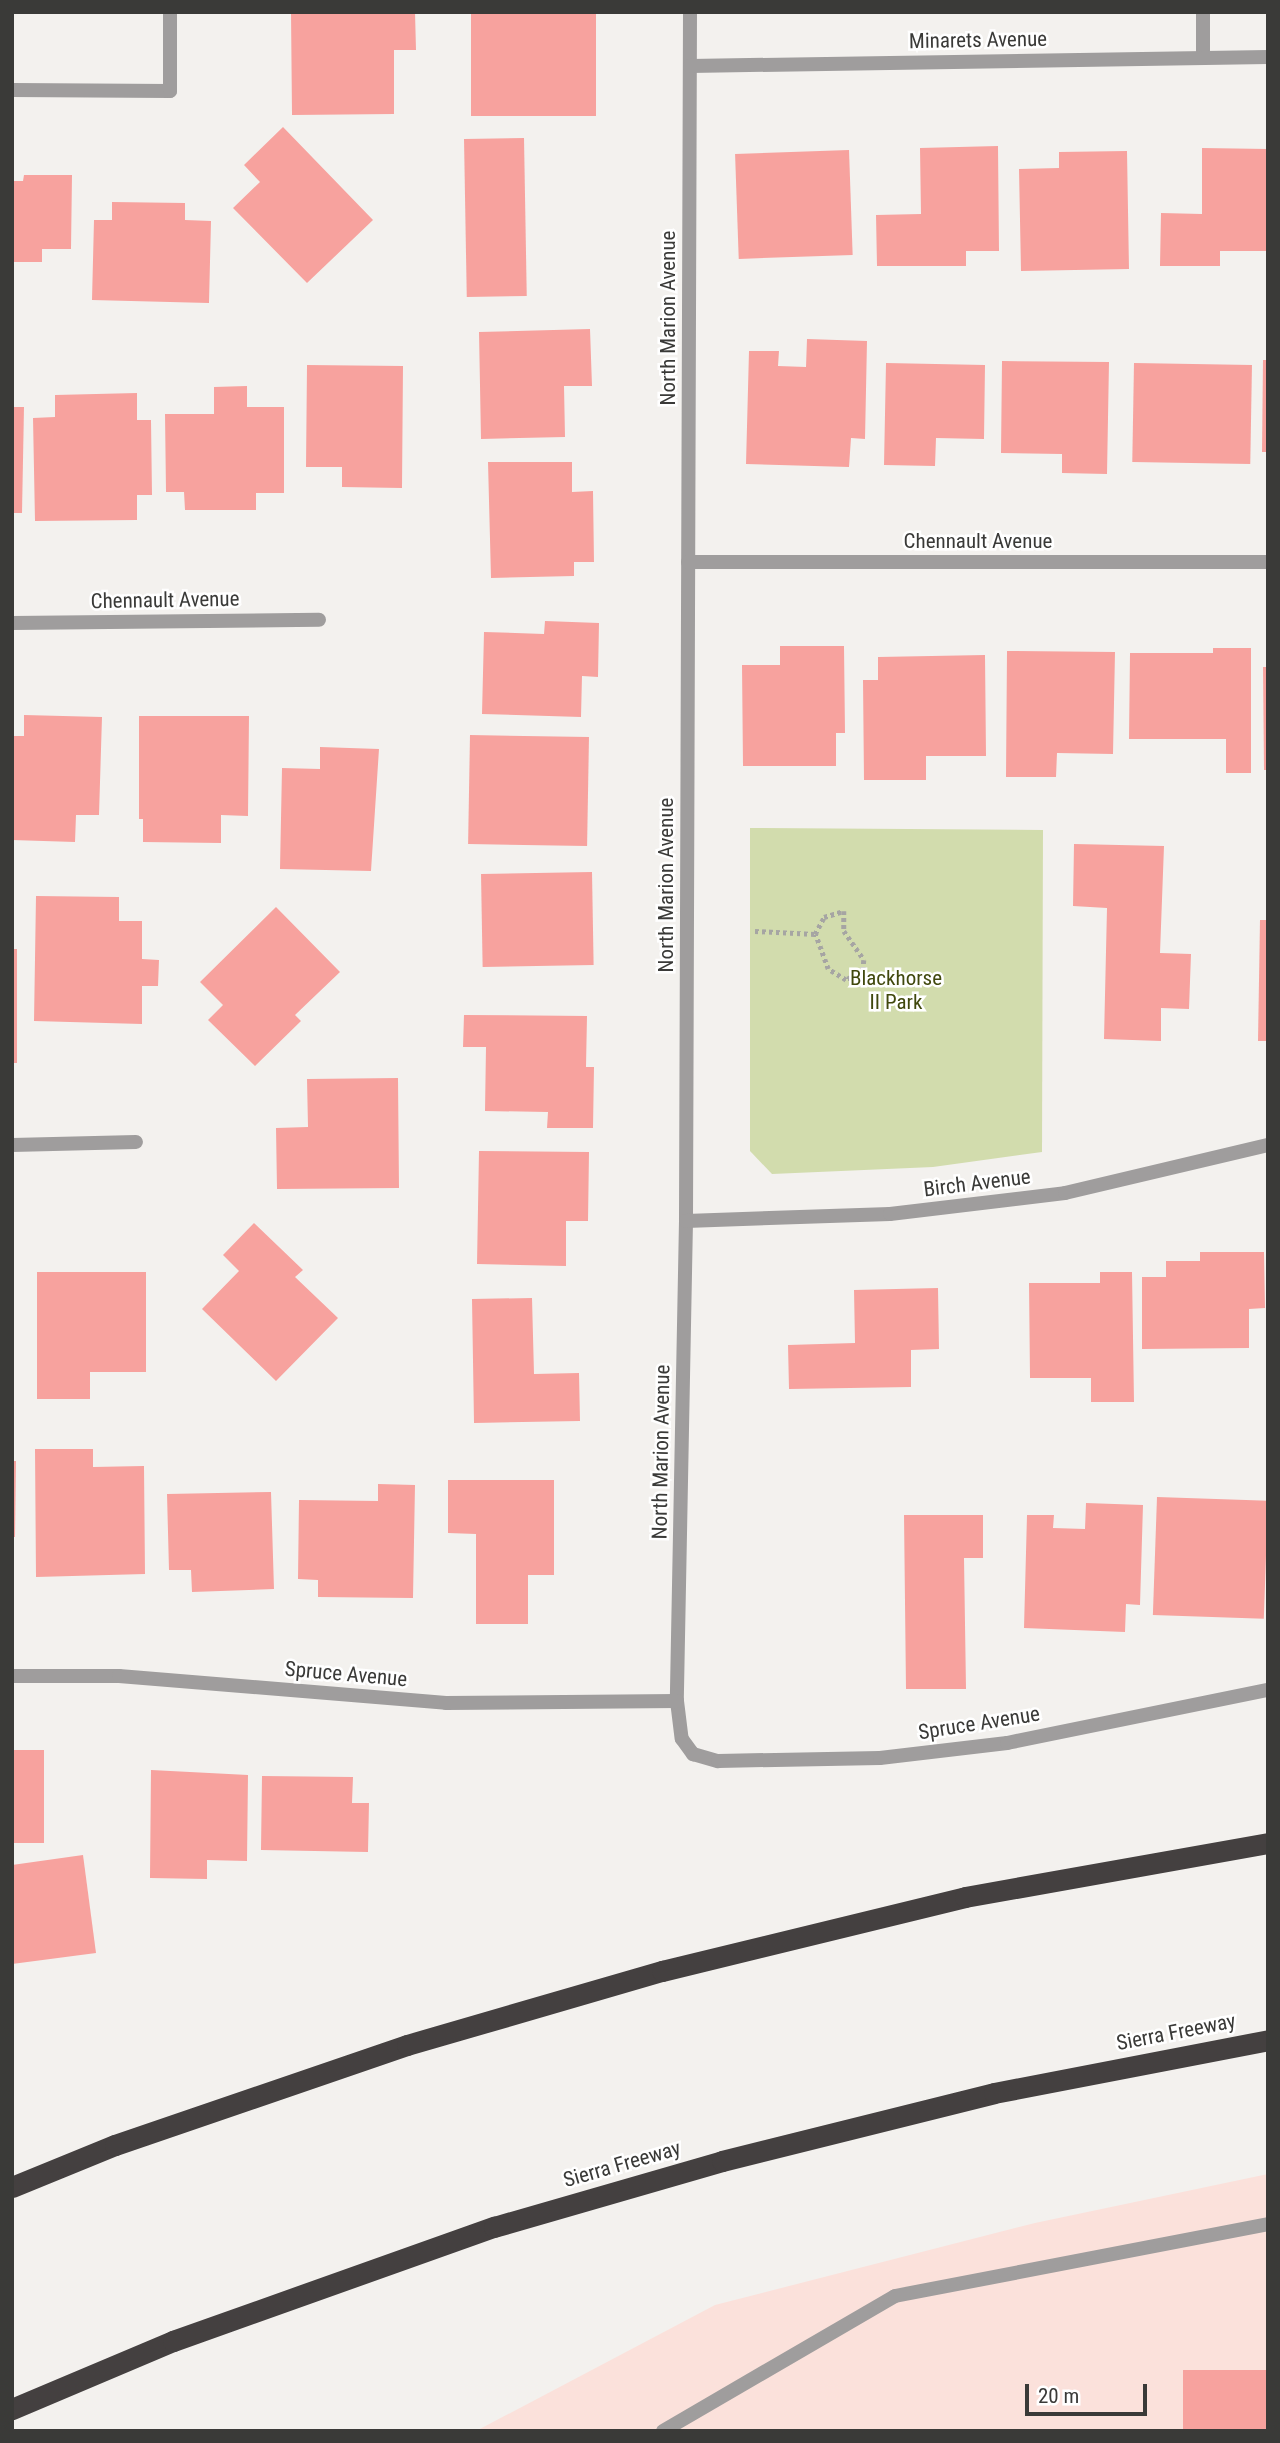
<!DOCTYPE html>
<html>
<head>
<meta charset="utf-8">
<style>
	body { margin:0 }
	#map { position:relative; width:1280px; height:2443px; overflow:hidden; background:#f3f1ee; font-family:"Roboto Condensed",sans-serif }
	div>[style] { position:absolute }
	.commercial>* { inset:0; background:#fbe1db }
	.green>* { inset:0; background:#d2dcad }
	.building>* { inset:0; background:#f7a29e; transform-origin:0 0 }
	.path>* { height:4.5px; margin-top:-2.25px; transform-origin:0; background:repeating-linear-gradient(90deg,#a6a5a3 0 3.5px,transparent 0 7px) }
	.service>* { height:14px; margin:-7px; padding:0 7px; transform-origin:7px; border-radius:7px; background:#9f9d9d }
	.minor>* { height:14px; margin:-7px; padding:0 7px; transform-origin:7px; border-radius:7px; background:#9f9d9d }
	.motorway>* { height:21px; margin:-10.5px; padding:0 10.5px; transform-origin:10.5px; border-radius:10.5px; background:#444040 }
	span { translate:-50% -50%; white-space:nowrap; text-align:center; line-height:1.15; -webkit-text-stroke:5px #fff; paint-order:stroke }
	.street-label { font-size:21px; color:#3a3a38 }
	.park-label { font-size:21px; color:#40480d }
	.frame { position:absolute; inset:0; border:14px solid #3a3a38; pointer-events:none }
	.scale { position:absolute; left:1025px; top:2384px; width:122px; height:32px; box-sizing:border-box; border:4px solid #3a3a38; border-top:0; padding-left:9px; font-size:21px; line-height:24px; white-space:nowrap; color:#3a3a38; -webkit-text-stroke:5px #fff; paint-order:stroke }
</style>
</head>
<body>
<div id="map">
	<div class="commercial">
		<i style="clip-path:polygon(1268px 2174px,1268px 2431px,476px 2431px,715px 2305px,1035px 2223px)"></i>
	</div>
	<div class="green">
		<i style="clip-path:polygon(750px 828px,1043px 830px,1042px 1152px,933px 1167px,772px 1174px,750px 1151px)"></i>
	</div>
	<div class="building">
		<i style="clip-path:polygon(291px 12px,415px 12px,416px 50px,394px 50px,394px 114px,292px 115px)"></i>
		<i style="left:471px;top:12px;width:125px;height:104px"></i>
		<i style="clip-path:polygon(283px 127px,373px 220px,307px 283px,233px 208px,260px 182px,244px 165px)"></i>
		<i style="left:524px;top:138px;width:158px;height:60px;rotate:89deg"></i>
		<i style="clip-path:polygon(998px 146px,999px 251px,966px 251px,966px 266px,877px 266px,876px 215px,921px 214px,920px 148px)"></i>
		<i style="clip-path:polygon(1202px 148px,1268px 149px,1268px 251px,1220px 251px,1220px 266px,1160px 266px,1161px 213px,1202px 214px)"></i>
		<i style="left:849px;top:150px;width:105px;height:114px;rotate:88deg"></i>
		<i style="clip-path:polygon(1127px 151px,1129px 269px,1021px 271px,1019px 169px,1059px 168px,1059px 152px)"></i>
		<i style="clip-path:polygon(24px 175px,72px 175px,71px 249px,42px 249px,42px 262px,12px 262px,12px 181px,23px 181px)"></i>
		<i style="clip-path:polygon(112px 202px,185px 203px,185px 220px,211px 221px,209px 303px,92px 300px,94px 220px,112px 220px)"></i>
		<i style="clip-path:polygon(590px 329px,592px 386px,564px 386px,565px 437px,481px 439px,479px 332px)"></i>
		<i style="clip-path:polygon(807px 339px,867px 341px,865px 439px,851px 438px,849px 467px,746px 464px,749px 351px,779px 351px,778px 366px,806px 367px)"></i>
		<i style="clip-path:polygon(1263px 360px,1268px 360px,1268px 452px,1262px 452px)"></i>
		<i style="clip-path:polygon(1002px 361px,1109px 362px,1107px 474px,1062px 473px,1062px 454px,1001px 453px)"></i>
		<i style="clip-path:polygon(886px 363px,985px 365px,984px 439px,936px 438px,935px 466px,884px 465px)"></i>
		<i style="left:1134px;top:363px;width:118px;height:99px;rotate:1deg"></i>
		<i style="clip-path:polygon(307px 365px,403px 366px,402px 488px,342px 487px,342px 467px,306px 467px)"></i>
		<i style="clip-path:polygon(247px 386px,247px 407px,284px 407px,284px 493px,256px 493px,256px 510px,185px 510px,184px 492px,166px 492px,165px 414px,214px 414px,214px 387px)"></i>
		<i style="clip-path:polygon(137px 393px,137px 420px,151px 420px,152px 495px,137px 495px,137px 520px,35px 521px,33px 418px,55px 417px,55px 395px)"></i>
		<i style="clip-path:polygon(12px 407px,24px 407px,22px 513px,12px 513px)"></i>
		<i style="clip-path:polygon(488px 462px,572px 462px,572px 492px,593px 491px,594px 562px,574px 562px,574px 576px,491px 578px)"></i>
		<i style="clip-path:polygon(545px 621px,599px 623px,598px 677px,582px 676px,581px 717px,482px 714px,484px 632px,544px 634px)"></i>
		<i style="clip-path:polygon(780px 646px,844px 646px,845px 733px,836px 733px,836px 766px,743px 766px,742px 665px,780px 665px)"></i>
		<i style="clip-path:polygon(1213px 648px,1251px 648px,1251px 773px,1226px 773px,1226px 739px,1129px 739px,1130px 653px,1213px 653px)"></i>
		<i style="clip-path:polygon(1007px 651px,1115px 652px,1113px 754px,1057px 753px,1056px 777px,1006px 777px)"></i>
		<i style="clip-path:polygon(985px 655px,986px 756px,926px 756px,926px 780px,864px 780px,863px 680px,878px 680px,878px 657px)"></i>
		<i style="clip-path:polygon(1263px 667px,1268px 667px,1268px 770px,1264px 770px)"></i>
		<i style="clip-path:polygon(24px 715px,102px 717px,99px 815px,76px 815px,75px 842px,12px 840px,12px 736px,24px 736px)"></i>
		<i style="clip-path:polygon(139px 716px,249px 716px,248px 816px,221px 815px,221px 843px,143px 842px,143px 819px,139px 819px)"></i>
		<i style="left:470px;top:735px;width:119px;height:109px;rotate:1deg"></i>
		<i style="clip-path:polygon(320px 747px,379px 749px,371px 871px,280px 869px,282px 768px,320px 769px)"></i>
		<i style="clip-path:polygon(1074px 844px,1164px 846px,1160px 953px,1191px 954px,1189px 1009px,1161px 1008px,1161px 1041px,1104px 1039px,1107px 908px,1073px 906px)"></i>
		<i style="left:592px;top:872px;width:93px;height:111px;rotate:89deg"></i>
		<i style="clip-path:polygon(36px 896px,119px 897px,119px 921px,142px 921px,142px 959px,159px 960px,158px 986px,142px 986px,142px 1024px,34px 1021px)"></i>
		<i style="clip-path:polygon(276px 907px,340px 972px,295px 1015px,301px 1021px,255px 1066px,208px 1020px,223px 1005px,200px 982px)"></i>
		<i style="clip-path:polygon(1260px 920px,1268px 920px,1268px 1041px,1258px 1041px)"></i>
		<i style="left:12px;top:949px;width:5px;height:114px"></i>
		<i style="clip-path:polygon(464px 1015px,587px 1016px,586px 1067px,594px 1067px,593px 1128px,547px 1128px,548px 1112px,485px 1111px,486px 1047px,463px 1047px)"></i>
		<i style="clip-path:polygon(398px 1078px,399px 1188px,277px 1189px,276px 1128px,308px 1127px,307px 1079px)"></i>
		<i style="clip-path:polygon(479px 1151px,589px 1152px,588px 1221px,566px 1221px,566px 1266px,477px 1264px)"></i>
		<i style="clip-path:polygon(254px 1223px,303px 1270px,295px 1277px,338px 1318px,276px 1381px,202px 1309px,239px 1271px,223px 1255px)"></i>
		<i style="clip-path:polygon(1200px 1252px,1264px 1252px,1265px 1308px,1249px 1309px,1249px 1348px,1142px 1349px,1142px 1277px,1166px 1277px,1166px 1261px,1200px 1261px)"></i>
		<i style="clip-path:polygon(37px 1272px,146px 1272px,146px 1372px,90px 1372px,90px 1399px,37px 1399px)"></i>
		<i style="clip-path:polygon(1100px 1272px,1132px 1272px,1134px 1402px,1091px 1402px,1091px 1378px,1030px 1378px,1029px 1283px,1100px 1283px)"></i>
		<i style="clip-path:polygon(938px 1288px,939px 1349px,911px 1350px,911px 1387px,789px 1389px,788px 1345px,855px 1343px,854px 1290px)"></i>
		<i style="clip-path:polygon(532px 1298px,534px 1374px,579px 1373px,580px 1421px,474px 1423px,472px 1299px)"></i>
		<i style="clip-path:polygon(35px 1449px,93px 1449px,93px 1467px,144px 1466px,145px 1574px,36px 1577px)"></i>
		<i style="clip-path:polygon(12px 1461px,16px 1461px,15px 1537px,12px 1537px)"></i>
		<i style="clip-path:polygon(448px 1480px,554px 1480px,554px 1575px,528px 1575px,528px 1624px,476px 1624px,476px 1534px,448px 1533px)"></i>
		<i style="clip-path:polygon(378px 1484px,415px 1485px,413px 1598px,318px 1597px,318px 1580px,298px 1579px,299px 1500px,378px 1501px)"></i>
		<i style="clip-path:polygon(271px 1492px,274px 1589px,192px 1592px,191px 1570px,169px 1570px,167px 1494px)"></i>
		<i style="left:1157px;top:1497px;width:111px;height:118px;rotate:2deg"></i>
		<i style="clip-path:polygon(1086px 1503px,1143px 1505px,1140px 1605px,1126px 1604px,1125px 1632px,1024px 1628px,1027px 1515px,1054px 1515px,1053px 1528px,1085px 1529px)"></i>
		<i style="clip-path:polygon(904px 1515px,983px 1515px,983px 1558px,964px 1558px,966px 1689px,906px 1689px)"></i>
		<i style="left:12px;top:1750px;width:32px;height:93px"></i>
		<i style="clip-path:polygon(151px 1770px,248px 1775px,247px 1861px,207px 1860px,207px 1879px,150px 1878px)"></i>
		<i style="clip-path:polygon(262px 1776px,353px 1777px,352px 1803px,369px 1803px,368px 1852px,261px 1850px)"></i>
		<i style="clip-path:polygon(83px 1855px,96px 1953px,12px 1964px,12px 1865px)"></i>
		<i style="left:1183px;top:2370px;width:85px;height:61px"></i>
	</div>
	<div class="path">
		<i style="left:755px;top:931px;width:60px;rotate:2.9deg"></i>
		<i style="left:815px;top:934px;width:19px;rotate:-62deg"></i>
		<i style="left:824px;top:917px;width:21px;rotate:-17deg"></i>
		<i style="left:844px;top:911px;width:20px;rotate:90deg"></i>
		<i style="left:844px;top:931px;width:35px;rotate:55deg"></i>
		<i style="left:864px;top:960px;width:11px;rotate:95deg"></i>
		<i style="left:863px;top:971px;width:19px;rotate:152deg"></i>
		<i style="left:846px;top:980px;width:21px;rotate:-149deg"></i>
		<i style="left:828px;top:969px;width:37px;rotate:-110deg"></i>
	</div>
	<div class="service">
		<i style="left:663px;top:2431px;width:268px;rotate:-30.2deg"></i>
		<i style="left:895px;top:2296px;width:380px;rotate:-10.9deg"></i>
	</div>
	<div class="minor">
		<i style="left:690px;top:12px;width:1209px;rotate:90.19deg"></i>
		<i style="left:686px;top:1221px;width:480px;rotate:91.1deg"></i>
		<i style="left:677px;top:1701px;width:38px;rotate:83deg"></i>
		<i style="left:682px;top:1739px;width:19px;rotate:54deg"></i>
		<i style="left:693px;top:1754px;width:26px;rotate:16deg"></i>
		<i style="left:718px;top:1761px;width:162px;rotate:-1.1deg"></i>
		<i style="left:880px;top:1758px;width:128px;rotate:-6.7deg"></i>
		<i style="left:1007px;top:1743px;width:266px;rotate:-11.5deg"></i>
		<i style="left:1203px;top:12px;width:45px;rotate:90deg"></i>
		<i style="left:690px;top:66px;width:578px;rotate:-0.89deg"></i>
		<i style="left:12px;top:90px;width:158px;rotate:0.4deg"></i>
		<i style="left:170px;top:91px;width:79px;rotate:-90deg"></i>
		<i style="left:688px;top:562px;width:580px"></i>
		<i style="left:12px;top:623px;width:307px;rotate:-0.6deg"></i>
		<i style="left:12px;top:1145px;width:124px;rotate:-1.4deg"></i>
		<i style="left:686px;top:1221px;width:204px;rotate:-2deg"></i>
		<i style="left:890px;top:1214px;width:176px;rotate:-6.8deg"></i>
		<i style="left:1065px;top:1193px;width:209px;rotate:-13.3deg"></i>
		<i style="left:12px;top:1676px;width:107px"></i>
		<i style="left:119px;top:1676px;width:328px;rotate:4.7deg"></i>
		<i style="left:446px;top:1703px;width:231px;rotate:-0.5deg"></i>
	</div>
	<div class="motorway">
		<i style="left:12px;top:2187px;width:111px;rotate:-22.2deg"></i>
		<i style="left:115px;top:2145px;width:309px;rotate:-18.9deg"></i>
		<i style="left:407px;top:2045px;width:266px;rotate:-16.2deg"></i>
		<i style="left:662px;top:1971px;width:312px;rotate:-13.7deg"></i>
		<i style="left:965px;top:1897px;width:308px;rotate:-10.1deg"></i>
		<i style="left:12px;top:2409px;width:175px;rotate:-22.9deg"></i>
		<i style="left:173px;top:2341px;width:341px;rotate:-19.6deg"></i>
		<i style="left:494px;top:2227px;width:237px;rotate:-16.1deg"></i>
		<i style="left:722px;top:2161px;width:280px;rotate:-14deg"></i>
		<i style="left:994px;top:2093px;width:279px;rotate:-10.9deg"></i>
	</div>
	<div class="street-label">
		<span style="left:978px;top:40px;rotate:-1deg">Minarets Avenue</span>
		<span style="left:668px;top:318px;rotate:-90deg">North Marion Avenue</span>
		<span style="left:978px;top:541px">Chennault Avenue</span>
		<span style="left:165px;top:600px;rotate:-1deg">Chennault Avenue</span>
		<span style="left:666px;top:885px;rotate:-90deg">North Marion Avenue</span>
		<span style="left:977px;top:1183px;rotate:-7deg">Birch Avenue</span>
		<span style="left:661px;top:1452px;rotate:-89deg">North Marion Avenue</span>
		<span style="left:346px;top:1674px;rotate:5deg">Spruce Avenue</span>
		<span style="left:979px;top:1723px;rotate:-9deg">Spruce Avenue</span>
		<span style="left:1176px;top:2032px;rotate:-11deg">Sierra Freeway</span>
		<span style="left:622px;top:2164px;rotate:-16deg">Sierra Freeway</span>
	</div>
	<div class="park-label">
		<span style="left:896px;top:990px">Blackhorse<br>II Park</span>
	</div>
	<div class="frame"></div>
	<div class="scale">20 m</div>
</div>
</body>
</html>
